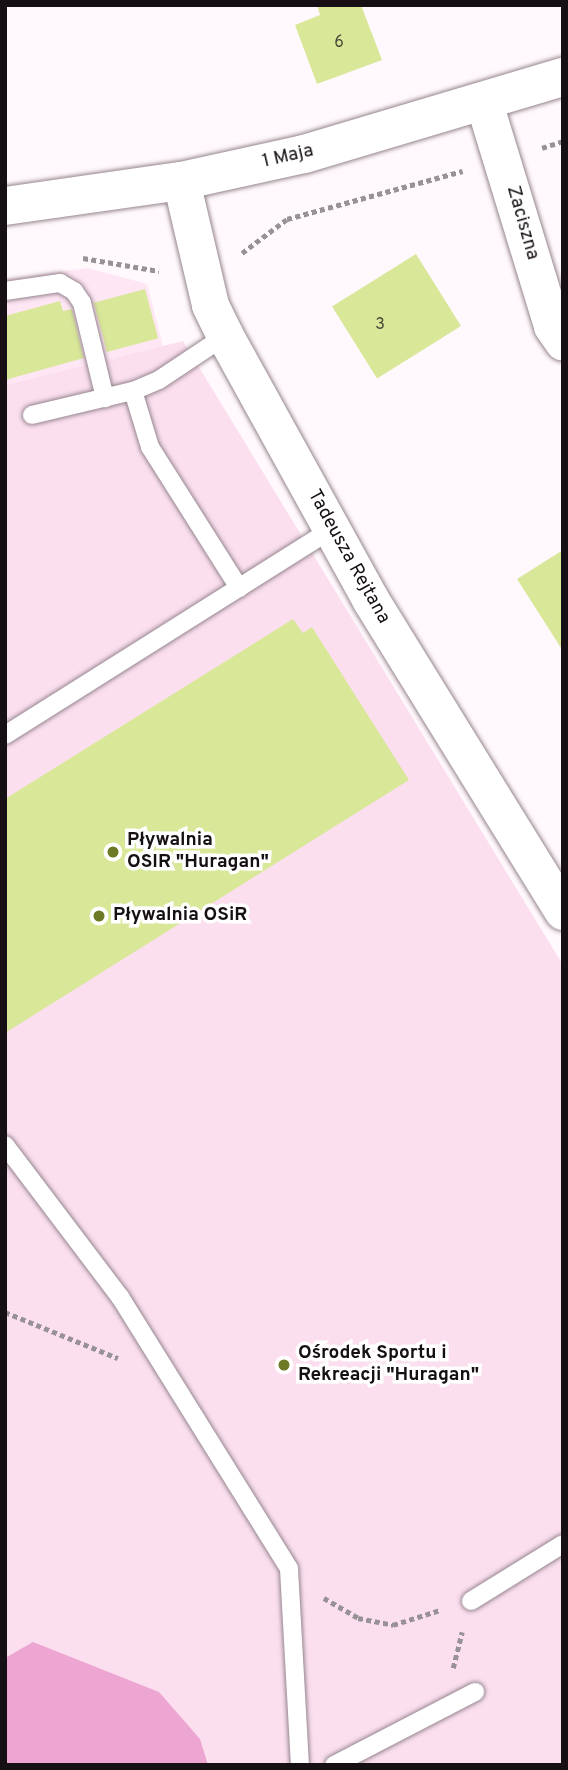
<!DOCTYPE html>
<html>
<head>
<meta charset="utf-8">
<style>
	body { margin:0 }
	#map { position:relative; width:568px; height:1770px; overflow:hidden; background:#fff8fc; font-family:Overpass,sans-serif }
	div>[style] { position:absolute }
	.built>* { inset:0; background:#ffe6f4 }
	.green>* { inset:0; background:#fbdfef }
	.water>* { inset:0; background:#eda5d1 }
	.building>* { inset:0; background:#d9e799; transform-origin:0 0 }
	.path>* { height:4.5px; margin-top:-2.25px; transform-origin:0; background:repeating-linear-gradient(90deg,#989296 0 5px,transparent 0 8.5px) }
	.roads { filter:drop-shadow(0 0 2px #96868f) drop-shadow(0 0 2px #96868f) }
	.service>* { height:18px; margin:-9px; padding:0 9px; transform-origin:9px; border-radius:9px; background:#fff }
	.minor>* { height:37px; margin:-18.5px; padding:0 18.5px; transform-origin:18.5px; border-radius:18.5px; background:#fff }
	.secondary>* { height:38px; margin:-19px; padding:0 19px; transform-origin:19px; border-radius:19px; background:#fff }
	.dots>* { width:19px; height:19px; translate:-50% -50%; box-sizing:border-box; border:4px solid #fff; border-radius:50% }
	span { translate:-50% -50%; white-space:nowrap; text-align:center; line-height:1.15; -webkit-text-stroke:7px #fff; paint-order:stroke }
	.number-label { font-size:16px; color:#474635 }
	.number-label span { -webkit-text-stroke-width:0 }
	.street-label { font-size:19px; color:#161014 }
	.poi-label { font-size:19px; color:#161014; font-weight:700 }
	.left { translate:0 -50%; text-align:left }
	.frame { position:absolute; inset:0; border:7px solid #161014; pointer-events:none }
</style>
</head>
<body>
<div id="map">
	<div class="built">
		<i style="clip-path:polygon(88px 268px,147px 284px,163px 346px,5px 385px,5px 279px)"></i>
	</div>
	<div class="green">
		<i style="clip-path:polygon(183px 341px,563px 965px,563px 1765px,5px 1765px,5px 385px)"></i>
	</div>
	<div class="water">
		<i style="clip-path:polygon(33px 1642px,159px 1692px,200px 1739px,208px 1765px,5px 1765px,5px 1658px)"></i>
	</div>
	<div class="building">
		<i style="clip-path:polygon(317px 5px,361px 5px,382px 60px,317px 84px,295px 25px,320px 15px)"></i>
		<i style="left:416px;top:254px;width:85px;height:99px;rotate:58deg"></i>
		<i style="left:145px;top:289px;width:51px;height:53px;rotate:75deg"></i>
		<i style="clip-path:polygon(60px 301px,63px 311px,72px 309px,84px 358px,5px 380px,5px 316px)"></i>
		<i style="clip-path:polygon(563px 550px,563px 651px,517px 579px)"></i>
		<i style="clip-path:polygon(293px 619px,303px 633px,312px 627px,409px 780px,5px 1033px,5px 799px)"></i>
	</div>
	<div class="path">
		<i style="left:542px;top:148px;width:22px;rotate:-18deg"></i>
		<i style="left:242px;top:253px;width:56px;rotate:-37.1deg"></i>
		<i style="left:287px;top:219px;width:182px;rotate:-15.3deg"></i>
		<i style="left:83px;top:258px;width:77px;rotate:9.7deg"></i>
		<i style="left:5px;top:1312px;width:122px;rotate:22.2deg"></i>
		<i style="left:324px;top:1598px;width:39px;rotate:30deg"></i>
		<i style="left:358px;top:1618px;width:36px;rotate:11deg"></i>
		<i style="left:393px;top:1625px;width:49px;rotate:-17.7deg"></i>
		<i style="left:453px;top:1668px;width:37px;rotate:-76deg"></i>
	</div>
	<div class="roads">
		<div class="service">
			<i style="left:5px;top:291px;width:56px;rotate:-8.3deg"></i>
			<i style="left:60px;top:283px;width:16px;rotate:30deg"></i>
			<i style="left:74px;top:291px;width:14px;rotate:56deg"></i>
			<i style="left:82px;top:303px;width:98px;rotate:76.4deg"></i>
			<i style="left:225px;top:336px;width:79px;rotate:146.3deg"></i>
			<i style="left:159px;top:380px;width:28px;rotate:157deg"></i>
			<i style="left:133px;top:391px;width:59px;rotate:73.1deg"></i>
			<i style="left:150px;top:447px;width:167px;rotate:57.7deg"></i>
			<i style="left:32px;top:415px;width:104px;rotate:-13.4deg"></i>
			<i style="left:5px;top:735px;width:389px;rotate:-32.2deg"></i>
			<i style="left:5px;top:1145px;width:191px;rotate:52.9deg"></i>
			<i style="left:120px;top:1297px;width:320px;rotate:58.1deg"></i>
			<i style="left:289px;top:1569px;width:196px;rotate:86.8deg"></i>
			<i style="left:471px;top:1601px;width:108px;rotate:-31.8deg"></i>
			<i style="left:334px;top:1765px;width:159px;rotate:-27.4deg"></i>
		</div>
		<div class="minor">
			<i style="left:484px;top:103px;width:233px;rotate:73deg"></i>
			<i style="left:552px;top:326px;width:19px;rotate:55deg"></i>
			<i style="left:181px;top:181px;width:127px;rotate:76.8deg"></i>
			<i style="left:210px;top:305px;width:34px;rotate:64deg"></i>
			<i style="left:225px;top:336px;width:300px;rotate:61.1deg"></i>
			<i style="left:370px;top:599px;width:367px;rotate:58.3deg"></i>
		</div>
		<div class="secondary">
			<i style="left:5px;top:206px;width:178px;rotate:-8.1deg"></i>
			<i style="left:181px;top:181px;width:126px;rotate:-12.4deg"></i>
			<i style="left:304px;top:154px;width:270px;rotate:-16.6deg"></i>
		</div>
	</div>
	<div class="dots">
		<i style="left:113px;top:852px;background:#6d7925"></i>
		<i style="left:99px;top:916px;background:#6d7925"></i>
		<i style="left:284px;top:1365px;background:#6d7925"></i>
	</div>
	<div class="number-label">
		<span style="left:339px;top:43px">6</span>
		<span style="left:380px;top:325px">3</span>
	</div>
	<div class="street-label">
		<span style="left:288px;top:157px;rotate:-13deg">1 Maja</span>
		<span style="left:522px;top:223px;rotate:74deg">Zaciszna</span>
		<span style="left:348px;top:557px;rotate:61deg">Tadeusza Rejtana</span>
	</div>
	<div class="poi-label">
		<span class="left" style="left:127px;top:852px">Pływalnia<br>OSIR "Huragan"</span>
		<span class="left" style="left:113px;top:916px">Pływalnia OSiR</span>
		<span class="left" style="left:298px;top:1365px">Ośrodek Sportu i<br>Rekreacji "Huragan"</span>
	</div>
	<div class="frame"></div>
</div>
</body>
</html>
